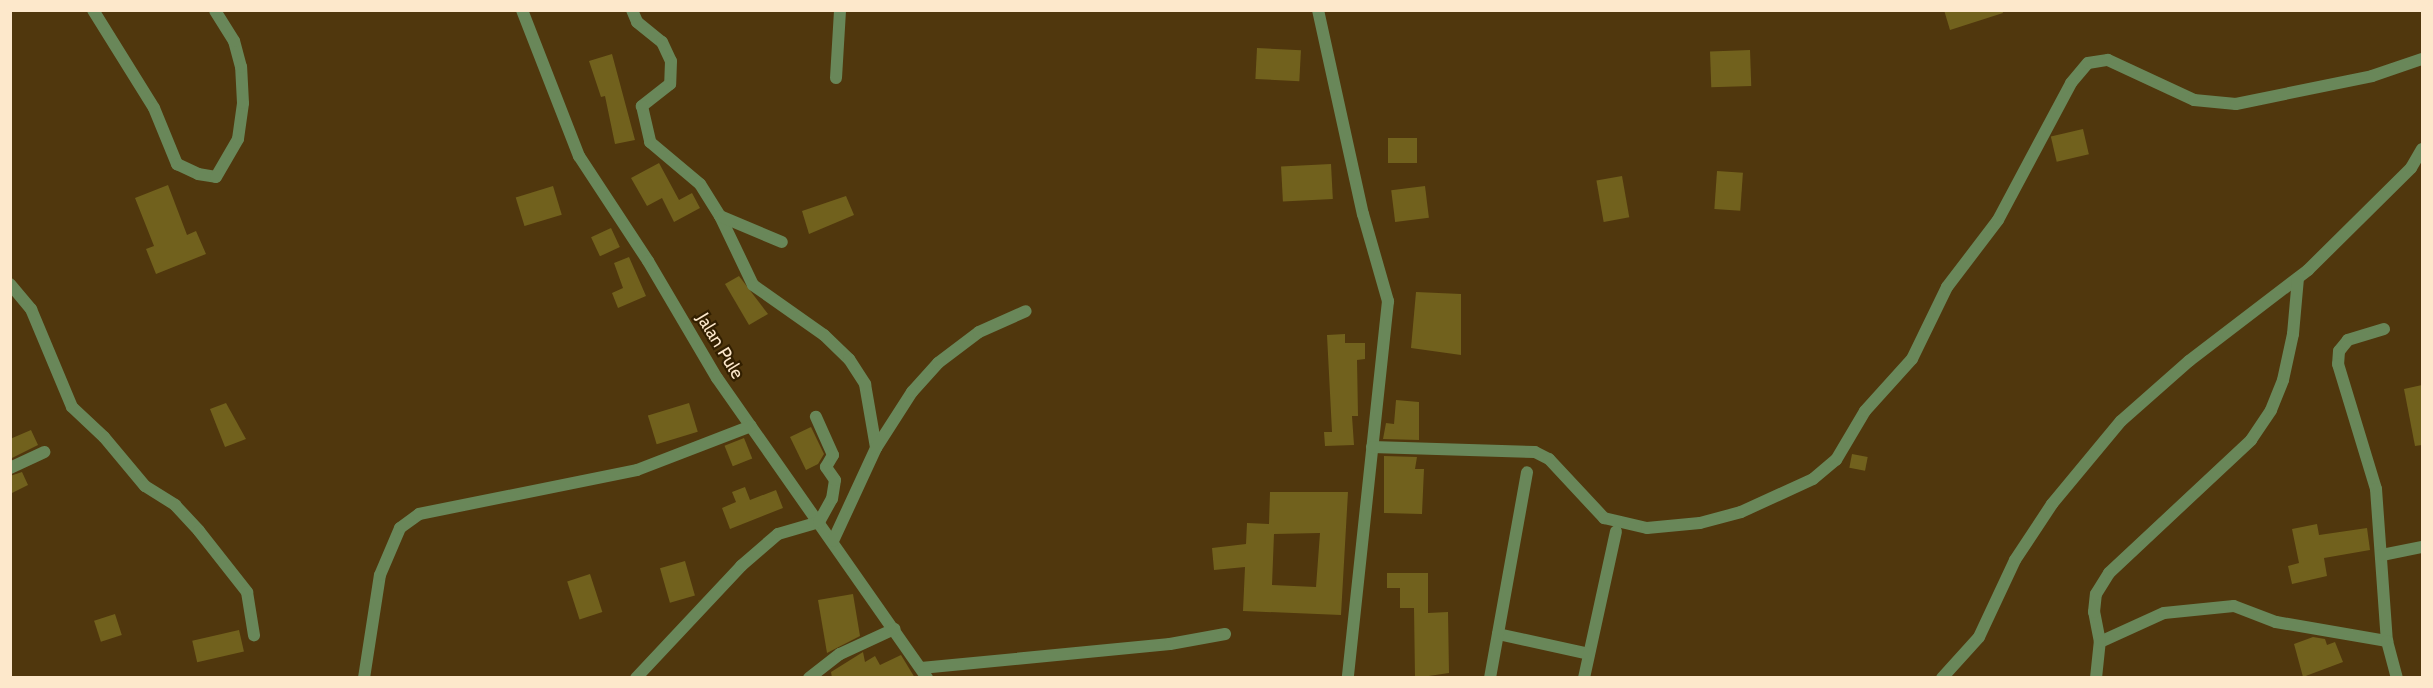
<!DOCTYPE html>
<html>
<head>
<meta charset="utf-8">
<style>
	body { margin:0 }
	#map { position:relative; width:2433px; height:688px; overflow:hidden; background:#50370d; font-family:Cabin,sans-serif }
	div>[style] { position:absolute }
	.building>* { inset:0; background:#71611d; transform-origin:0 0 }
	.minor>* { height:12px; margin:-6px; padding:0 6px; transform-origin:6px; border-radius:6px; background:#698759 }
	span { translate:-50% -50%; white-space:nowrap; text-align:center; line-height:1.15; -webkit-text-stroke:4.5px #321f00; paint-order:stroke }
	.street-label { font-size:18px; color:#fde8cb }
	.frame { position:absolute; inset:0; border:12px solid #fde8cb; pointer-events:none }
</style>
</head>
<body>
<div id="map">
	<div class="building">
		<i style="clip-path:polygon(1944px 10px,2002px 10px,2003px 13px,1950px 30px)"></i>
		<i style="left:1257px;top:48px;width:44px;height:31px;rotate:3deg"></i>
		<i style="left:1750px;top:50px;width:36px;height:40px;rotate:88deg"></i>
		<i style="clip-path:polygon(612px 54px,635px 140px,615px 144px,605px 96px,601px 97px,589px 61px)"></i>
		<i style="left:2083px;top:129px;width:26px;height:33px;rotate:77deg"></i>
		<i style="left:1388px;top:138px;width:29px;height:25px"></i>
		<i style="clip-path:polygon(659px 163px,679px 200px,692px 193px,700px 208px,674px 222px,662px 198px,647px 206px,631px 178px)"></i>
		<i style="left:1331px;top:164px;width:35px;height:50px;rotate:87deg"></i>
		<i style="left:1717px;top:171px;width:26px;height:38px;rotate:4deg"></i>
		<i style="left:1622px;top:176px;width:42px;height:26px;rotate:80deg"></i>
		<i style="clip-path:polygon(168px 185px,187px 235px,196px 231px,206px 254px,156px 274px,146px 249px,154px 246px,135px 198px)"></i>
		<i style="left:553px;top:186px;width:30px;height:39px;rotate:73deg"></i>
		<i style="left:1425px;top:186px;width:32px;height:34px;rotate:83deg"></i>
		<i style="clip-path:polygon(846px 196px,854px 215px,809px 234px,802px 211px)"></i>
		<i style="left:611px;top:228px;width:21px;height:22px;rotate:65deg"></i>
		<i style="clip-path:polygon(629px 257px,646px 296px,618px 308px,612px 293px,623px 288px,614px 263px)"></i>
		<i style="clip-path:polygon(739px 276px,768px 314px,749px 325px,725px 284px)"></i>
		<i style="clip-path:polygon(1416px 292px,1461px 294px,1461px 355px,1411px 348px)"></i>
		<i style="clip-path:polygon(1345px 334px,1345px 343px,1365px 343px,1365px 359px,1357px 360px,1358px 416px,1352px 416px,1354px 445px,1325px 446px,1324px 432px,1332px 432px,1327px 335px)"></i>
		<i style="clip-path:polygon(2422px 385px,2422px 445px,2415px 446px,2404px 389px)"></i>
		<i style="clip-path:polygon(1396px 400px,1419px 402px,1419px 440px,1383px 439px,1386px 423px,1394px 424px)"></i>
		<i style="clip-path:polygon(226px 403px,246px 439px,225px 447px,210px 409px)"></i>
		<i style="left:689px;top:403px;width:30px;height:43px;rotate:73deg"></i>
		<i style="clip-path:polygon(811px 427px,824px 454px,818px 464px,806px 470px,790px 437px)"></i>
		<i style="clip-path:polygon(31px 430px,38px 445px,10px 459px,10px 439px)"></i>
		<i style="left:744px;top:438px;width:22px;height:21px;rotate:68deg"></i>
		<i style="left:1852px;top:454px;width:16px;height:14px;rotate:11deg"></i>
		<i style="clip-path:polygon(1384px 456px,1417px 457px,1415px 469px,1424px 469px,1422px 514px,1384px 513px)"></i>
		<i style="clip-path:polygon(22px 472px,28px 485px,10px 494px,10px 476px)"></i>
		<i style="clip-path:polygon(745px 487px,750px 500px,776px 490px,783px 508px,730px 529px,722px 508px,736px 502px,732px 492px)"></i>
		<i style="clip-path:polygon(evenodd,1270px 492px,1348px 492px,1341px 615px,1243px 611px,1245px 567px,1214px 570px,1212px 548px,1246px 544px,1247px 523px,1269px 524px,1270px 492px,1320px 533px,1316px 587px,1272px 585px,1274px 534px,1320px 533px)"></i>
		<i style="clip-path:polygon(2317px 524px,2319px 535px,2367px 528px,2370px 550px,2324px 558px,2327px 576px,2292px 584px,2288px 566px,2299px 563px,2292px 529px)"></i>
		<i style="left:685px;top:561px;width:36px;height:26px;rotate:74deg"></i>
		<i style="clip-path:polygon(1387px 573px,1428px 573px,1428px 613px,1448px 612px,1449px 673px,1415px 678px,1414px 608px,1400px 608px,1400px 588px,1387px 588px)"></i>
		<i style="left:590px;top:574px;width:40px;height:24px;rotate:72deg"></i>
		<i style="clip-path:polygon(853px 594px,860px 636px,827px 653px,818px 600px)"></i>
		<i style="left:115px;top:614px;width:22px;height:22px;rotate:72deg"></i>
		<i style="left:239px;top:630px;width:22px;height:48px;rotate:77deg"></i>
		<i style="clip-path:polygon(2313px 637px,2325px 639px,2327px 645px,2335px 642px,2343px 662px,2303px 677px,2294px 644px)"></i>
		<i style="clip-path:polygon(863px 652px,865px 662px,875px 656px,880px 665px,901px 655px,915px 678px,832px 678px,831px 672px)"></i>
	</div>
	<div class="minor">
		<i style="left:93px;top:10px;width:115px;rotate:58.1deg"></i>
		<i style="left:154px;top:108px;width:61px;rotate:67.7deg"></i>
		<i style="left:177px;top:164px;width:23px;rotate:25deg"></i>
		<i style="left:198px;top:174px;width:18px;rotate:9deg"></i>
		<i style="left:216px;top:177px;width:44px;rotate:-59.9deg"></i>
		<i style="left:238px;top:139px;width:36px;rotate:-82deg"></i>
		<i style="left:243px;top:103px;width:36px;rotate:-93deg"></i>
		<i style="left:241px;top:67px;width:27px;rotate:-105deg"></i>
		<i style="left:234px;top:41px;width:36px;rotate:-122deg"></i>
		<i style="left:522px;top:10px;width:157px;rotate:68.7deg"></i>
		<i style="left:579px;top:156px;width:126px;rotate:56.7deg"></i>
		<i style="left:648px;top:261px;width:136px;rotate:59.5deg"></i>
		<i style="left:717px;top:378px;width:366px;rotate:55deg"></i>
		<i style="left:632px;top:10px;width:13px;rotate:67deg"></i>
		<i style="left:637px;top:22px;width:32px;rotate:39deg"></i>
		<i style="left:662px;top:42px;width:21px;rotate:65deg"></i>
		<i style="left:671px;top:61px;width:23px;rotate:92deg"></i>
		<i style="left:670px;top:84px;width:36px;rotate:142deg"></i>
		<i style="left:642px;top:106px;width:37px;rotate:77deg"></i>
		<i style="left:650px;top:142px;width:65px;rotate:40deg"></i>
		<i style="left:700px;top:184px;width:38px;rotate:58deg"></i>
		<i style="left:720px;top:216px;width:76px;rotate:64.4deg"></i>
		<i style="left:753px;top:285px;width:87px;rotate:35.2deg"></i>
		<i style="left:824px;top:335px;width:35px;rotate:44deg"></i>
		<i style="left:849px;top:359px;width:30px;rotate:57deg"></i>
		<i style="left:865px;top:384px;width:65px;rotate:80.2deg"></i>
		<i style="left:876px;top:448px;width:102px;rotate:114.8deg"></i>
		<i style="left:1318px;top:10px;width:209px;rotate:77.6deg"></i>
		<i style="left:1363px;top:214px;width:91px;rotate:74deg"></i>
		<i style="left:1388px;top:301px;width:379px;rotate:96.1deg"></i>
		<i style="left:836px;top:78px;width:68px;rotate:-86.6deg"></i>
		<i style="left:720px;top:216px;width:67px;rotate:22.8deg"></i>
		<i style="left:10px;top:284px;width:33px;rotate:50deg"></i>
		<i style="left:31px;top:309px;width:106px;rotate:67.3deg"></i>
		<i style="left:72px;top:407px;width:44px;rotate:43.2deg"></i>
		<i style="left:104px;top:437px;width:64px;rotate:50.1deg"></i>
		<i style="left:145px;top:486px;width:36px;rotate:32deg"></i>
		<i style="left:175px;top:505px;width:35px;rotate:47deg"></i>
		<i style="left:199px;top:531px;width:78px;rotate:51.8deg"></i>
		<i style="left:247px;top:592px;width:44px;rotate:80.8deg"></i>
		<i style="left:2384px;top:329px;width:38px;rotate:163deg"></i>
		<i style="left:2348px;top:340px;width:14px;rotate:129deg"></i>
		<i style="left:2339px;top:351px;width:13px;rotate:94deg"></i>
		<i style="left:2338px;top:364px;width:131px;rotate:73.1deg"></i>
		<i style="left:2376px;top:489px;width:152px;rotate:85.9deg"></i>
		<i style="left:1372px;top:447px;width:163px;rotate:1.8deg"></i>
		<i style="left:1535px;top:452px;width:16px;rotate:27deg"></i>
		<i style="left:1549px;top:459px;width:81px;rotate:47deg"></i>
		<i style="left:1604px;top:518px;width:44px;rotate:13.1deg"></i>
		<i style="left:1647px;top:528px;width:53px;rotate:-5.4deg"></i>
		<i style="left:1700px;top:523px;width:42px;rotate:-15deg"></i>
		<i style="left:1741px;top:512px;width:79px;rotate:-24.6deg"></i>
		<i style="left:1813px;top:479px;width:30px;rotate:-40deg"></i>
		<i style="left:1836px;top:460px;width:57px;rotate:-59.4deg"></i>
		<i style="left:1865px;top:411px;width:70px;rotate:-47.9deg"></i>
		<i style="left:1912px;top:359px;width:80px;rotate:-64.1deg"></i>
		<i style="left:1947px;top:287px;width:84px;rotate:-52.7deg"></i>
		<i style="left:1998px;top:220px;width:155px;rotate:-61.9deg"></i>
		<i style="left:2071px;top:83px;width:26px;rotate:-50deg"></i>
		<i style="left:2088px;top:63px;width:20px;rotate:-9deg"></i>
		<i style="left:2108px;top:60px;width:95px;rotate:24.9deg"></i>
		<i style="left:2194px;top:100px;width:42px;rotate:5.4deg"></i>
		<i style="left:2236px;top:104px;width:139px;rotate:-11.6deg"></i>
		<i style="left:2372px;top:76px;width:53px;rotate:-18.8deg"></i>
		<i style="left:876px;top:448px;width:67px;rotate:-57.3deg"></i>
		<i style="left:912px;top:392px;width:39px;rotate:-48deg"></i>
		<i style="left:938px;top:363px;width:51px;rotate:-37.1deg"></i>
		<i style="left:979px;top:332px;width:51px;rotate:-24.1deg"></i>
		<i style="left:10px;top:468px;width:38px;rotate:-25deg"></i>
		<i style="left:2382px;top:555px;width:41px;rotate:-11.3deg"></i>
		<i style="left:1498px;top:634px;width:93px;rotate:12.4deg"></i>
		<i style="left:2100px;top:642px;width:70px;rotate:-24.4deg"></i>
		<i style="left:2164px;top:613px;width:70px;rotate:-5.7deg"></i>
		<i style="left:2234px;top:606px;width:45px;rotate:20.9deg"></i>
		<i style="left:2276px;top:622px;width:113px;rotate:9.7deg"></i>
		<i style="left:2387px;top:641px;width:38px;rotate:75deg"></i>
		<i style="left:921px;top:668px;width:250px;rotate:-5.5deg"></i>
		<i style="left:1170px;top:644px;width:56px;rotate:-10.3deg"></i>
		<i style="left:364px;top:678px;width:104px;rotate:-81.2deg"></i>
		<i style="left:380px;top:575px;width:51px;rotate:-66.9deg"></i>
		<i style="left:400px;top:528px;width:24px;rotate:-36deg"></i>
		<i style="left:419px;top:514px;width:222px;rotate:-11.4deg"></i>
		<i style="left:637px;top:470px;width:122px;rotate:-21.1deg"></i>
		<i style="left:636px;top:678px;width:154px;rotate:-46.8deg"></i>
		<i style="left:741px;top:566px;width:49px;rotate:-40.9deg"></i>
		<i style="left:778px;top:534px;width:43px;rotate:-16.3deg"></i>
		<i style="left:819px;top:522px;width:26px;rotate:-61deg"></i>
		<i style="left:832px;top:499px;width:19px;rotate:-81deg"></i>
		<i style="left:835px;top:480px;width:16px;rotate:-125deg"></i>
		<i style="left:826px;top:467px;width:14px;rotate:-60deg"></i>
		<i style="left:833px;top:455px;width:42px;rotate:-114.1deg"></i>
		<i style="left:809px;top:678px;width:39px;rotate:-38deg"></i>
		<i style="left:840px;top:654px;width:60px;rotate:-24.8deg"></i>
		<i style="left:1490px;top:678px;width:209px;rotate:-79.8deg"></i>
		<i style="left:1584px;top:678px;width:150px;rotate:-77.7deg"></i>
		<i style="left:1942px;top:678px;width:55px;rotate:-47.9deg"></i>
		<i style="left:1979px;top:637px;width:85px;rotate:-64.9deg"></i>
		<i style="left:2015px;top:560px;width:67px;rotate:-56.5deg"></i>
		<i style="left:2052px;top:504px;width:108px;rotate:-50.3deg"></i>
		<i style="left:2121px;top:421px;width:91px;rotate:-41.4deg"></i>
		<i style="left:2189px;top:361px;width:150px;rotate:-37.4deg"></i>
		<i style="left:2308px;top:270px;width:145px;rotate:-44.7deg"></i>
		<i style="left:2411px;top:168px;width:22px;rotate:-60deg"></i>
		<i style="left:2096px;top:678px;width:36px;rotate:-84deg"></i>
		<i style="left:2100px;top:642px;width:31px;rotate:-101deg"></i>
		<i style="left:2094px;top:612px;width:18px;rotate:-84deg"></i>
		<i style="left:2096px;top:594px;width:25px;rotate:-58deg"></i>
		<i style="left:2109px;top:573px;width:195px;rotate:-43.1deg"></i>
		<i style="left:2251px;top:440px;width:36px;rotate:-56deg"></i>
		<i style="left:2271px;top:410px;width:32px;rotate:-68deg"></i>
		<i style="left:2283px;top:380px;width:47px;rotate:-77.7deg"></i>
		<i style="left:2293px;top:334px;width:56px;rotate:-84.9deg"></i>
	</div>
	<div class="street-label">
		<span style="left:720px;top:346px;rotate:59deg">Jalan Pule</span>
	</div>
	<div class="frame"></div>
</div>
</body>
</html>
